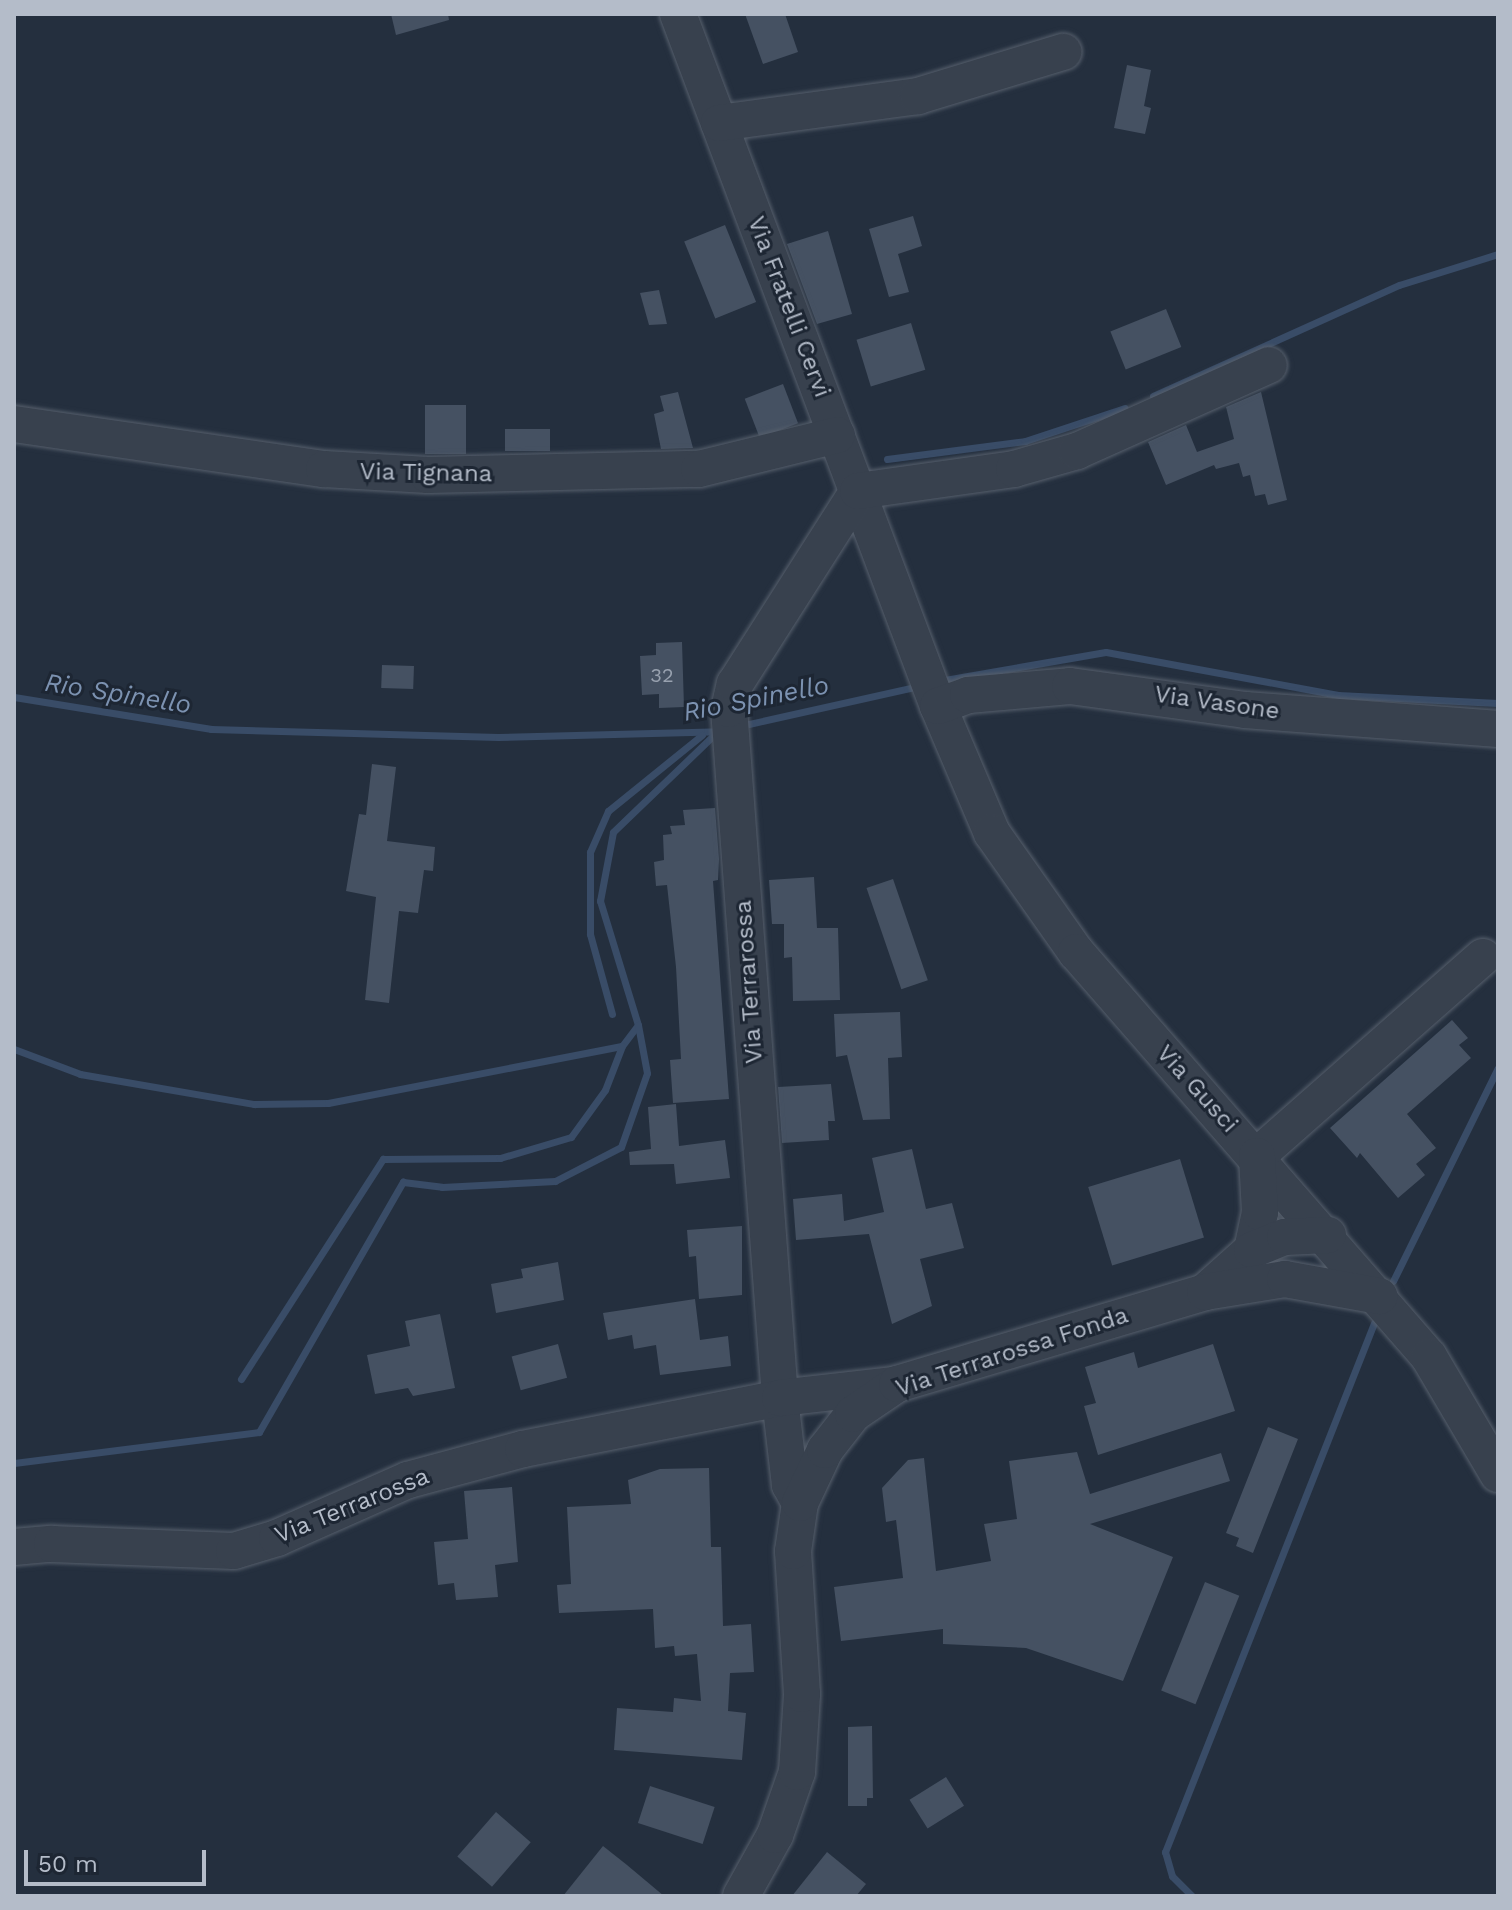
<!DOCTYPE html>
<html>
<head>
<meta charset="utf-8">
<style>
	body { margin:0 }
	#map { position:relative; width:1512px; height:1910px; overflow:hidden; background:#242f3e; font-family:"Work Sans",sans-serif }
	div>[style] { position:absolute }
	.stream>* { height:7px; margin:-3.5px; padding:0 3.5px; transform-origin:3.5px; border-radius:3.5px; background:#394c67 }
	.building>* { inset:0; background:#455162; transform-origin:0 0 }
	.roads { filter:drop-shadow(0 0 2px #565f6c) drop-shadow(0 0 2px #565f6c) }
	.minor>* { height:36px; margin:-18px; padding:0 18px; transform-origin:18px; border-radius:18px; background:#38414e }
	span { translate:-50% -50%; white-space:nowrap; text-align:center; line-height:1.15; -webkit-text-stroke:6px #1d2633; paint-order:stroke }
	.number-label { font-size:20px; color:#98a1af }
	.number-label span { -webkit-text-stroke-width:0 }
	.street-label { font-size:24px; color:#b4bcc9 }
	.water-label { font-size:26px; color:#7c92b1; font-style:italic }
	.frame { position:absolute; inset:0; border:16px solid #b4bcc9; pointer-events:none }
	.scale { position:absolute; left:24px; top:1850px; width:182px; height:36px; box-sizing:border-box; border:4px solid #b4bcc9; border-top:0; padding-left:10px; font-size:24px; line-height:28px; white-space:nowrap; color:#b4bcc9; -webkit-text-stroke:6px #1d2633; paint-order:stroke }
</style>
</head>
<body>
<div id="map">
	<div class="stream">
		<i style="left:1153px;top:396px;width:270px;rotate:-24.3deg"></i>
		<i style="left:1399px;top:285px;width:104px;rotate:-17.4deg"></i>
		<i style="left:887px;top:459px;width:139px;rotate:-7.4deg"></i>
		<i style="left:1025px;top:441px;width:105px;rotate:-18.3deg"></i>
		<i style="left:939px;top:681px;width:169px;rotate:-9.9deg"></i>
		<i style="left:1106px;top:652px;width:236px;rotate:10.5deg"></i>
		<i style="left:1338px;top:695px;width:160px;rotate:2.9deg"></i>
		<i style="left:14px;top:697px;width:200px;rotate:9.2deg"></i>
		<i style="left:211px;top:729px;width:287px;rotate:1.6deg"></i>
		<i style="left:498px;top:737px;width:222px;rotate:-1.5deg"></i>
		<i style="left:740px;top:726px;width:183px;rotate:-12.6deg"></i>
		<i style="left:612px;top:1014px;width:83px;rotate:-105.4deg"></i>
		<i style="left:590px;top:934px;width:82px;rotate:-90deg"></i>
		<i style="left:590px;top:852px;width:45px;rotate:-66.3deg"></i>
		<i style="left:608px;top:811px;width:121px;rotate:-39deg"></i>
		<i style="left:14px;top:1049px;width:71px;rotate:20.7deg"></i>
		<i style="left:80px;top:1074px;width:177px;rotate:9.8deg"></i>
		<i style="left:254px;top:1104px;width:74px;rotate:-0.8deg"></i>
		<i style="left:328px;top:1103px;width:299px;rotate:-11deg"></i>
		<i style="left:622px;top:1046px;width:26px;rotate:-53deg"></i>
		<i style="left:638px;top:1025px;width:130px;rotate:-107deg"></i>
		<i style="left:600px;top:901px;width:70px;rotate:-79.3deg"></i>
		<i style="left:613px;top:832px;width:143px;rotate:-43.9deg"></i>
		<i style="left:1393px;top:1281px;width:237px;rotate:-63.8deg"></i>
		<i style="left:241px;top:1379px;width:262px;rotate:-57.2deg"></i>
		<i style="left:383px;top:1159px;width:117px;rotate:-0.5deg"></i>
		<i style="left:500px;top:1158px;width:74px;rotate:-16.5deg"></i>
		<i style="left:571px;top:1137px;width:58px;rotate:-54.1deg"></i>
		<i style="left:605px;top:1090px;width:47px;rotate:-68.9deg"></i>
		<i style="left:14px;top:1463px;width:247px;rotate:-7.2deg"></i>
		<i style="left:259px;top:1432px;width:289px;rotate:-60.1deg"></i>
		<i style="left:403px;top:1182px;width:39px;rotate:7deg"></i>
		<i style="left:442px;top:1187px;width:113px;rotate:-3deg"></i>
		<i style="left:555px;top:1181px;width:74px;rotate:-27.3deg"></i>
		<i style="left:621px;top:1147px;width:78px;rotate:-70.6deg"></i>
		<i style="left:647px;top:1073px;width:49px;rotate:-100.6deg"></i>
		<i style="left:1192px;top:1896px;width:28px;rotate:-135deg"></i>
		<i style="left:1172px;top:1876px;width:25px;rotate:-106deg"></i>
		<i style="left:1165px;top:1852px;width:569px;rotate:-68.44deg"></i>
	</div>
	<div class="building">
		<i style="clip-path:polygon(391px 14px,448px 14px,449px 20px,396px 35px)"></i>
		<i style="clip-path:polygon(745px 14px,785px 14px,798px 52px,763px 64px)"></i>
		<i style="clip-path:polygon(1127px 65px,1151px 70px,1144px 106px,1151px 108px,1145px 134px,1114px 128px)"></i>
		<i style="clip-path:polygon(913px 216px,922px 246px,898px 254px,909px 292px,889px 297px,869px 229px)"></i>
		<i style="left:725px;top:225px;width:83px;height:44px;rotate:68deg"></i>
		<i style="clip-path:polygon(828px 231px,852px 314px,817px 324px,787px 244px)"></i>
		<i style="clip-path:polygon(659px 290px,667px 324px,649px 325px,640px 293px)"></i>
		<i style="left:1166px;top:309px;width:41px;height:60px;rotate:68deg"></i>
		<i style="left:911px;top:323px;width:49px;height:57px;rotate:73deg"></i>
		<i style="left:783px;top:384px;width:42px;height:41px;rotate:69deg"></i>
		<i style="clip-path:polygon(678px 392px,693px 448px,661px 449px,654px 414px,664px 411px,660px 396px)"></i>
		<i style="clip-path:polygon(1261px 392px,1287px 500px,1268px 505px,1265px 494px,1255px 496px,1250px 475px,1243px 477px,1239px 463px,1216px 469px,1214px 465px,1166px 485px,1148px 442px,1186px 425px,1197px 452px,1234px 439px,1226px 407px)"></i>
		<i style="left:425px;top:405px;width:41px;height:49px"></i>
		<i style="left:550px;top:429px;width:22px;height:45px;rotate:90deg"></i>
		<i style="clip-path:polygon(682px 642px,684px 707px,659px 708px,659px 694px,642px 695px,640px 656px,656px 655px,656px 643px)"></i>
		<i style="left:382px;top:665px;width:32px;height:23px;rotate:2deg"></i>
		<i style="clip-path:polygon(372px 764px,396px 767px,387px 841px,435px 847px,433px 871px,424px 870px,418px 913px,399px 911px,389px 1003px,365px 1000px,376px 897px,346px 891px,359px 814px,366px 815px)"></i>
		<i style="clip-path:polygon(715px 808px,719px 859px,718px 880px,713px 881px,729px 1099px,673px 1103px,670px 1060px,681px 1059px,676px 967px,667px 885px,656px 886px,654px 862px,664px 860px,663px 835px,672px 834px,670px 826px,685px 825px,683px 810px)"></i>
		<i style="clip-path:polygon(814px 877px,817px 928px,838px 928px,840px 1000px,793px 1001px,792px 957px,784px 958px,784px 924px,772px 924px,769px 880px)"></i>
		<i style="left:893px;top:879px;width:107px;height:28px;rotate:71deg"></i>
		<i style="clip-path:polygon(900px 1012px,902px 1057px,888px 1058px,890px 1119px,863px 1120px,847px 1055px,836px 1057px,834px 1014px)"></i>
		<i style="clip-path:polygon(1452px 1020px,1468px 1038px,1459px 1045px,1471px 1058px,1407px 1114px,1436px 1148px,1416px 1164px,1425px 1175px,1398px 1198px,1360px 1153px,1357px 1158px,1330px 1128px)"></i>
		<i style="clip-path:polygon(831px 1084px,835px 1121px,828px 1121px,829px 1140px,782px 1143px,778px 1087px)"></i>
		<i style="clip-path:polygon(676px 1104px,679px 1146px,725px 1140px,730px 1178px,676px 1184px,674px 1164px,630px 1165px,629px 1152px,651px 1149px,648px 1107px)"></i>
		<i style="clip-path:polygon(912px 1149px,926px 1209px,952px 1203px,964px 1248px,920px 1259px,932px 1306px,892px 1324px,869px 1234px,796px 1240px,793px 1199px,842px 1194px,844px 1221px,884px 1212px,872px 1158px)"></i>
		<i style="left:1180px;top:1159px;width:82px;height:96px;rotate:73deg"></i>
		<i style="clip-path:polygon(742px 1226px,742px 1295px,699px 1299px,696px 1256px,689px 1257px,687px 1230px)"></i>
		<i style="clip-path:polygon(558px 1262px,564px 1300px,496px 1313px,491px 1284px,523px 1278px,521px 1269px)"></i>
		<i style="clip-path:polygon(695px 1299px,700px 1340px,728px 1336px,731px 1366px,660px 1375px,656px 1345px,634px 1349px,632px 1335px,608px 1340px,603px 1313px)"></i>
		<i style="clip-path:polygon(440px 1314px,455px 1388px,413px 1396px,408px 1388px,375px 1394px,367px 1355px,410px 1346px,405px 1321px)"></i>
		<i style="left:558px;top:1344px;width:35px;height:48px;rotate:75deg"></i>
		<i style="clip-path:polygon(1213px 1344px,1235px 1411px,1098px 1455px,1084px 1406px,1096px 1403px,1085px 1367px,1134px 1352px,1138px 1368px)"></i>
		<i style="clip-path:polygon(1268px 1427px,1298px 1439px,1253px 1553px,1236px 1546px,1239px 1538px,1226px 1533px)"></i>
		<i style="clip-path:polygon(1077px 1452px,1090px 1494px,1221px 1453px,1230px 1481px,1090px 1524px,1173px 1557px,1123px 1681px,1026px 1648px,943px 1644px,943px 1629px,841px 1641px,834px 1587px,903px 1578px,896px 1520px,886px 1522px,882px 1488px,908px 1460px,924px 1458px,936px 1571px,991px 1561px,984px 1524px,1017px 1519px,1009px 1461px)"></i>
		<i style="clip-path:polygon(709px 1468px,711px 1547px,721px 1547px,723px 1626px,751px 1624px,754px 1672px,730px 1673px,728px 1711px,746px 1713px,742px 1760px,614px 1750px,617px 1708px,673px 1712px,674px 1698px,701px 1701px,697px 1654px,675px 1656px,674px 1646px,655px 1648px,653px 1609px,559px 1613px,557px 1585px,571px 1584px,567px 1507px,631px 1504px,628px 1480px,660px 1469px)"></i>
		<i style="clip-path:polygon(512px 1487px,518px 1562px,495px 1565px,498px 1597px,456px 1600px,454px 1583px,438px 1585px,434px 1542px,468px 1539px,464px 1491px)"></i>
		<i style="left:1205px;top:1582px;width:37px;height:117px;rotate:22deg"></i>
		<i style="clip-path:polygon(872px 1726px,873px 1798px,867px 1798px,867px 1806px,848px 1806px,848px 1727px)"></i>
		<i style="left:946px;top:1777px;width:34px;height:43px;rotate:58deg"></i>
		<i style="left:650px;top:1786px;width:68px;height:39px;rotate:18deg"></i>
		<i style="left:496px;top:1812px;width:46px;height:59px;rotate:41deg"></i>
		<i style="clip-path:polygon(603px 1846px,627px 1865px,664px 1896px,563px 1896px)"></i>
		<i style="clip-path:polygon(827px 1852px,866px 1884px,856px 1896px,792px 1896px)"></i>
	</div>
	<div class="roads">
		<div class="minor">
			<i style="left:678px;top:14px;width:739px;rotate:69.41deg"></i>
			<i style="left:938px;top:706px;width:138px;rotate:67deg"></i>
			<i style="left:992px;top:833px;width:146px;rotate:54.8deg"></i>
			<i style="left:1076px;top:952px;width:537px;rotate:48.92deg"></i>
			<i style="left:1429px;top:1357px;width:136px;rotate:59.5deg"></i>
			<i style="left:719px;top:123px;width:201px;rotate:-7.7deg"></i>
			<i style="left:918px;top:96px;width:152px;rotate:-16.9deg"></i>
			<i style="left:14px;top:424px;width:313px;rotate:8.3deg"></i>
			<i style="left:324px;top:469px;width:104px;rotate:3.3deg"></i>
			<i style="left:428px;top:475px;width:271px;rotate:-1.3deg"></i>
			<i style="left:699px;top:469px;width:142px;rotate:-13.8deg"></i>
			<i style="left:938px;top:706px;width:32px;rotate:-20deg"></i>
			<i style="left:968px;top:695px;width:102px;rotate:-5deg"></i>
			<i style="left:1070px;top:686px;width:177px;rotate:7.8deg"></i>
			<i style="left:1245px;top:710px;width:254px;rotate:4.3deg"></i>
			<i style="left:1257px;top:1156px;width:301px;rotate:-41.4deg"></i>
			<i style="left:1252px;top:1250px;width:39px;rotate:-78deg"></i>
			<i style="left:1260px;top:1212px;width:56px;rotate:-93.1deg"></i>
			<i style="left:1205px;top:1292px;width:63px;rotate:-41.8deg"></i>
			<i style="left:1252px;top:1250px;width:35px;rotate:-22deg"></i>
			<i style="left:1285px;top:1237px;width:43px;rotate:-2.7deg"></i>
			<i style="left:800px;top:1503px;width:21px;rotate:-119deg"></i>
			<i style="left:790px;top:1485px;width:88px;rotate:-96.6deg"></i>
			<i style="left:780px;top:1398px;width:691px;rotate:-94.23deg"></i>
			<i style="left:729px;top:709px;width:26px;rotate:-77deg"></i>
			<i style="left:735px;top:684px;width:229px;rotate:-57.5deg"></i>
			<i style="left:858px;top:491px;width:158px;rotate:-8deg"></i>
			<i style="left:1014px;top:469px;width:66px;rotate:-15.9deg"></i>
			<i style="left:1077px;top:451px;width:210px;rotate:-24.1deg"></i>
			<i style="left:14px;top:1547px;width:38px;rotate:-5deg"></i>
			<i style="left:52px;top:1544px;width:182px;rotate:2.2deg"></i>
			<i style="left:234px;top:1551px;width:45px;rotate:-16.8deg"></i>
			<i style="left:277px;top:1538px;width:143px;rotate:-23.9deg"></i>
			<i style="left:408px;top:1480px;width:119px;rotate:-15.1deg"></i>
			<i style="left:523px;top:1449px;width:262px;rotate:-11.2deg"></i>
			<i style="left:780px;top:1398px;width:113px;rotate:-6.6deg"></i>
			<i style="left:741px;top:1896px;width:70px;rotate:-60.9deg"></i>
			<i style="left:775px;top:1835px;width:67px;rotate:-70.8deg"></i>
			<i style="left:797px;top:1772px;width:78px;rotate:-86.3deg"></i>
			<i style="left:802px;top:1694px;width:143px;rotate:-93.6deg"></i>
			<i style="left:793px;top:1551px;width:49px;rotate:-81.7deg"></i>
			<i style="left:800px;top:1503px;width:59px;rotate:-64.7deg"></i>
			<i style="left:825px;top:1450px;width:46px;rotate:-52.1deg"></i>
			<i style="left:853px;top:1414px;width:53px;rotate:-34.3deg"></i>
			<i style="left:897px;top:1384px;width:321px;rotate:-16.6deg"></i>
			<i style="left:1205px;top:1292px;width:81px;rotate:-9.2deg"></i>
			<i style="left:1285px;top:1279px;width:96px;rotate:10.3deg"></i>
		</div>
	</div>
	<div class="number-label">
		<span style="left:662px;top:675px">32</span>
	</div>
	<div class="street-label">
		<span style="left:789px;top:307px;rotate:69deg">Via Fratelli Cervi</span>
		<span style="left:426px;top:473px;rotate:1deg">Via Tignana</span>
		<span style="left:1217px;top:703px;rotate:8deg">Via Vasone</span>
		<span style="left:749px;top:982px;rotate:-94deg">Via Terrarossa</span>
		<span style="left:1197px;top:1089px;rotate:48deg">Via Gusci</span>
		<span style="left:1012px;top:1352px;rotate:-18deg">Via Terrarossa Fonda</span>
		<span style="left:352px;top:1506px;rotate:-22deg">Via Terrarossa</span>
	</div>
	<div class="water-label">
		<span style="left:118px;top:694px;rotate:9deg">Rio Spinello</span>
		<span style="left:756px;top:699px;rotate:-11deg">Rio Spinello</span>
	</div>
	<div class="frame"></div>
	<div class="scale">50 m</div>
</div>
</body>
</html>
